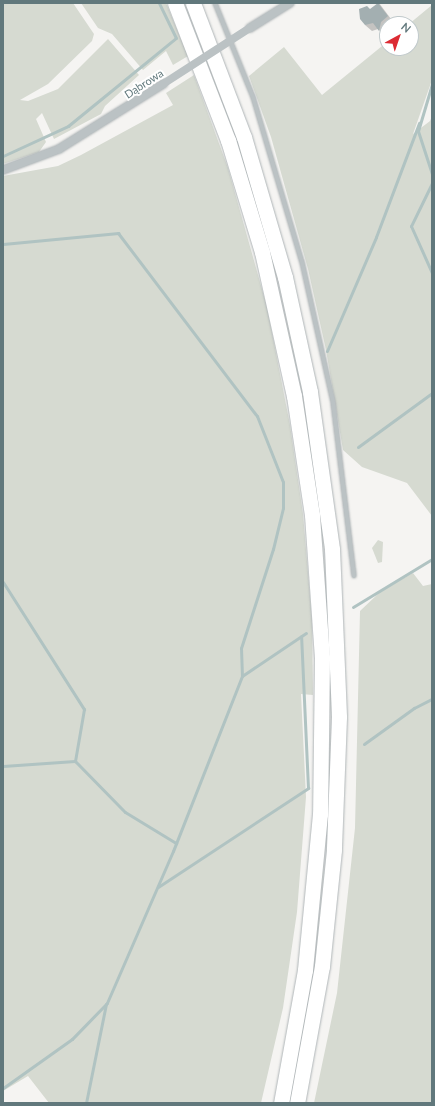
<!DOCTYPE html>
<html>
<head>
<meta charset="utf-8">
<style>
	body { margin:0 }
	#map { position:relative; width:435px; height:1106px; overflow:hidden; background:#f5f4f2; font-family:Lato,sans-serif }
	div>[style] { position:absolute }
	.green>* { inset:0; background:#d6dad1 }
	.shadow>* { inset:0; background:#0003 }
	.stream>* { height:3px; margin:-1.5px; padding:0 1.5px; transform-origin:1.5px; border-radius:1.5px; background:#b0c3c2 }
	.building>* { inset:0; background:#a3afb1 }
	.roads { filter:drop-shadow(0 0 1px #afb5b7) drop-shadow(0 0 1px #afb5b7) }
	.lane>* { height:4px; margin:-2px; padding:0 2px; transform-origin:2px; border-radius:2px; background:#bbc2c4 }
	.street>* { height:8px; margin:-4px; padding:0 4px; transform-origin:4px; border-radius:4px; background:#bbc2c4 }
	.highway>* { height:15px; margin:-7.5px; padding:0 7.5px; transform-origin:7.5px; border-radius:7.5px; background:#fff }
	.street-bridge>* { height:8px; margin:-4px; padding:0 4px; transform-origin:4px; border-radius:4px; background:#bbc2c4 }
	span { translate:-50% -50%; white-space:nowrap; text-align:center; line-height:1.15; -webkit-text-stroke:4px #fff; paint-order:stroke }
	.street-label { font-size:11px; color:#61787c }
	.frame { position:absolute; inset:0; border:4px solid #61787c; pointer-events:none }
	.north { position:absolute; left:379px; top:16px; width:40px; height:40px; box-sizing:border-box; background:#fff; border:1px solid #c0c9cb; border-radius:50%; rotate:40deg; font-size:11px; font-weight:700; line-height:16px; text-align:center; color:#61787c }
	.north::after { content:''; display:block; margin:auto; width:14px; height:18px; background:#dc2b33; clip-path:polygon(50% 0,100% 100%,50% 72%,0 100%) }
</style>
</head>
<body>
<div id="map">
	<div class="green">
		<i style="clip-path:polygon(3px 3px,73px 3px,94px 34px,92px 41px,48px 84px,20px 100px,28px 101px,58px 89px,108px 39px,139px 75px,105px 106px,101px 114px,54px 139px,42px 113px,36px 119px,46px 142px,39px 152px,3px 164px)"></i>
		<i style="clip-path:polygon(81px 3px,166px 3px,188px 56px,173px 65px,166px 51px,143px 70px,112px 34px,98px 28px)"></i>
		<i style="clip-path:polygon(432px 5px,432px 80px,413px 134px,430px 121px,432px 116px,432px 516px,407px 483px,362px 467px,343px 450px,326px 350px,308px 269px,271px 137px,249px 76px,284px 47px,322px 95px,387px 42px,387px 48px,411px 48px,409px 24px)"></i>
		<i style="clip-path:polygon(194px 75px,228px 168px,267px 307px,290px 425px,303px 514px,312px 620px,313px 695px,301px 694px,306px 797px,297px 912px,283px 1008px,261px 1103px,49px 1103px,28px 1076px,3px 1091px,3px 176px,58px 166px,81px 155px,173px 105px,166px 93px)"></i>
		<i style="clip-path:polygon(378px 540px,383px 542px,382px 562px,378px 563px,372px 548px)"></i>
		<i style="clip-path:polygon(413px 573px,423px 586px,432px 584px,432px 1103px,314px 1103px,337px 993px,355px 828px,360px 611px,380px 592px)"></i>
	</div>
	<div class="shadow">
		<i style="clip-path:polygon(379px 3px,394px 23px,387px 24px,385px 36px,378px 29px,372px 31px,365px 25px,370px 10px)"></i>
	</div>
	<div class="stream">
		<i style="left:432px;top:84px;width:49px;rotate:106.6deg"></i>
		<i style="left:418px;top:131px;width:45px;rotate:72deg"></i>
		<i style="left:3px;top:156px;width:72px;rotate:-24.8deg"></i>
		<i style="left:68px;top:126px;width:139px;rotate:-39.2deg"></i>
		<i style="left:176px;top:38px;width:39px;rotate:-116deg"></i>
		<i style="left:432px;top:183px;width:48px;rotate:116deg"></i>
		<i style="left:411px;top:226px;width:51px;rotate:65.9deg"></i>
		<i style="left:3px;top:244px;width:116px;rotate:-5.5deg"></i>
		<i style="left:118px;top:233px;width:230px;rotate:52.8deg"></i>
		<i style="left:257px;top:416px;width:71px;rotate:68.5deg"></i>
		<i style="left:283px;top:482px;width:26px;rotate:90deg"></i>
		<i style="left:283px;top:508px;width:42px;rotate:103.7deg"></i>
		<i style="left:273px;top:549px;width:104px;rotate:107.9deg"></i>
		<i style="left:241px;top:648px;width:28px;rotate:88deg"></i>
		<i style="left:242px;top:676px;width:188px;rotate:111.5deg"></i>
		<i style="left:173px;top:851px;width:166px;rotate:113.5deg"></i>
		<i style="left:107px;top:1003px;width:50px;rotate:134.2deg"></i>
		<i style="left:72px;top:1039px;width:85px;rotate:144.6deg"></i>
		<i style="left:327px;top:351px;width:124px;rotate:-66.7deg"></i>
		<i style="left:376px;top:237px;width:122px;rotate:-69.3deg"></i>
		<i style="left:358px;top:447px;width:92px;rotate:-36.1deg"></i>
		<i style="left:3px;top:582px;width:151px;rotate:57.5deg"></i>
		<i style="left:84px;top:709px;width:53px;rotate:99.8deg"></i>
		<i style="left:353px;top:607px;width:92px;rotate:-31.3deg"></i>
		<i style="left:242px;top:676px;width:77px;rotate:-33.9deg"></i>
		<i style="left:364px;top:744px;width:62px;rotate:-35.8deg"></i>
		<i style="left:414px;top:708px;width:20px;rotate:-27deg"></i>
		<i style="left:75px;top:761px;width:71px;rotate:45.6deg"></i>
		<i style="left:125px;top:812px;width:60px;rotate:31.3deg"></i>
		<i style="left:3px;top:766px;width:72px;rotate:-4deg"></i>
		<i style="left:158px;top:887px;width:180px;rotate:-33.4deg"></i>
		<i style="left:308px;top:788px;width:152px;rotate:-92.6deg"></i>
		<i style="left:86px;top:1103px;width:101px;rotate:-78.6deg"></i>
	</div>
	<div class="building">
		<i style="clip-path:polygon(378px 3px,388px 16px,381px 22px,379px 31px,373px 23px,365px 25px,360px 19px,359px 9px,367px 6px,370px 9px)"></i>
	</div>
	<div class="roads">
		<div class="lane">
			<i style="left:215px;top:3px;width:101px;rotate:68deg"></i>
			<i style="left:253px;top:97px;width:172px;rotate:73.5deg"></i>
			<i style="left:302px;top:262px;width:143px;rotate:77.5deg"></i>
			<i style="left:333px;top:402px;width:175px;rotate:83.1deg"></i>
		</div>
		<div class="street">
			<i style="left:250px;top:28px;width:47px;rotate:-32deg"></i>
			<i style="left:3px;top:170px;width:60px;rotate:-20.6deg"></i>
			<i style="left:59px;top:149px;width:123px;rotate:-32deg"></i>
		</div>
		<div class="highway">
			<i style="left:175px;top:3px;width:147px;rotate:68.9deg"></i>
			<i style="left:228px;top:140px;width:117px;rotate:73.1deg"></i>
			<i style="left:262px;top:252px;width:148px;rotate:77.5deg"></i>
			<i style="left:294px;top:396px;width:120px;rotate:81.4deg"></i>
			<i style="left:312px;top:515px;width:143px;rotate:86deg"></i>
			<i style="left:322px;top:658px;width:156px;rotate:90.7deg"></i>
			<i style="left:320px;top:814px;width:157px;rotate:95.5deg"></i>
			<i style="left:305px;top:970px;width:135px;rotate:100.2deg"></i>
			<i style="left:193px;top:3px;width:143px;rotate:69.2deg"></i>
			<i style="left:244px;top:137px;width:146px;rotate:73.7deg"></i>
			<i style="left:285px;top:277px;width:118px;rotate:77.7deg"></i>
			<i style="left:310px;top:392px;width:159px;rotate:82deg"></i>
			<i style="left:332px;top:549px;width:168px;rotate:87.6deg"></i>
			<i style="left:339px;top:717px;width:133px;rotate:92.2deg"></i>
			<i style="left:334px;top:850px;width:117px;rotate:95.9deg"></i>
			<i style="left:322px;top:966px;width:139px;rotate:100.3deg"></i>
		</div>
	</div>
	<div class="street-bridge">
		<i style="left:163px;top:84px;width:103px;rotate:-32.8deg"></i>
	</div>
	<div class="street-label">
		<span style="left:144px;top:84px;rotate:-33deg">Dąbrowa</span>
	</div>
	<div class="frame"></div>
	<div class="north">N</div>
</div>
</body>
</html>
